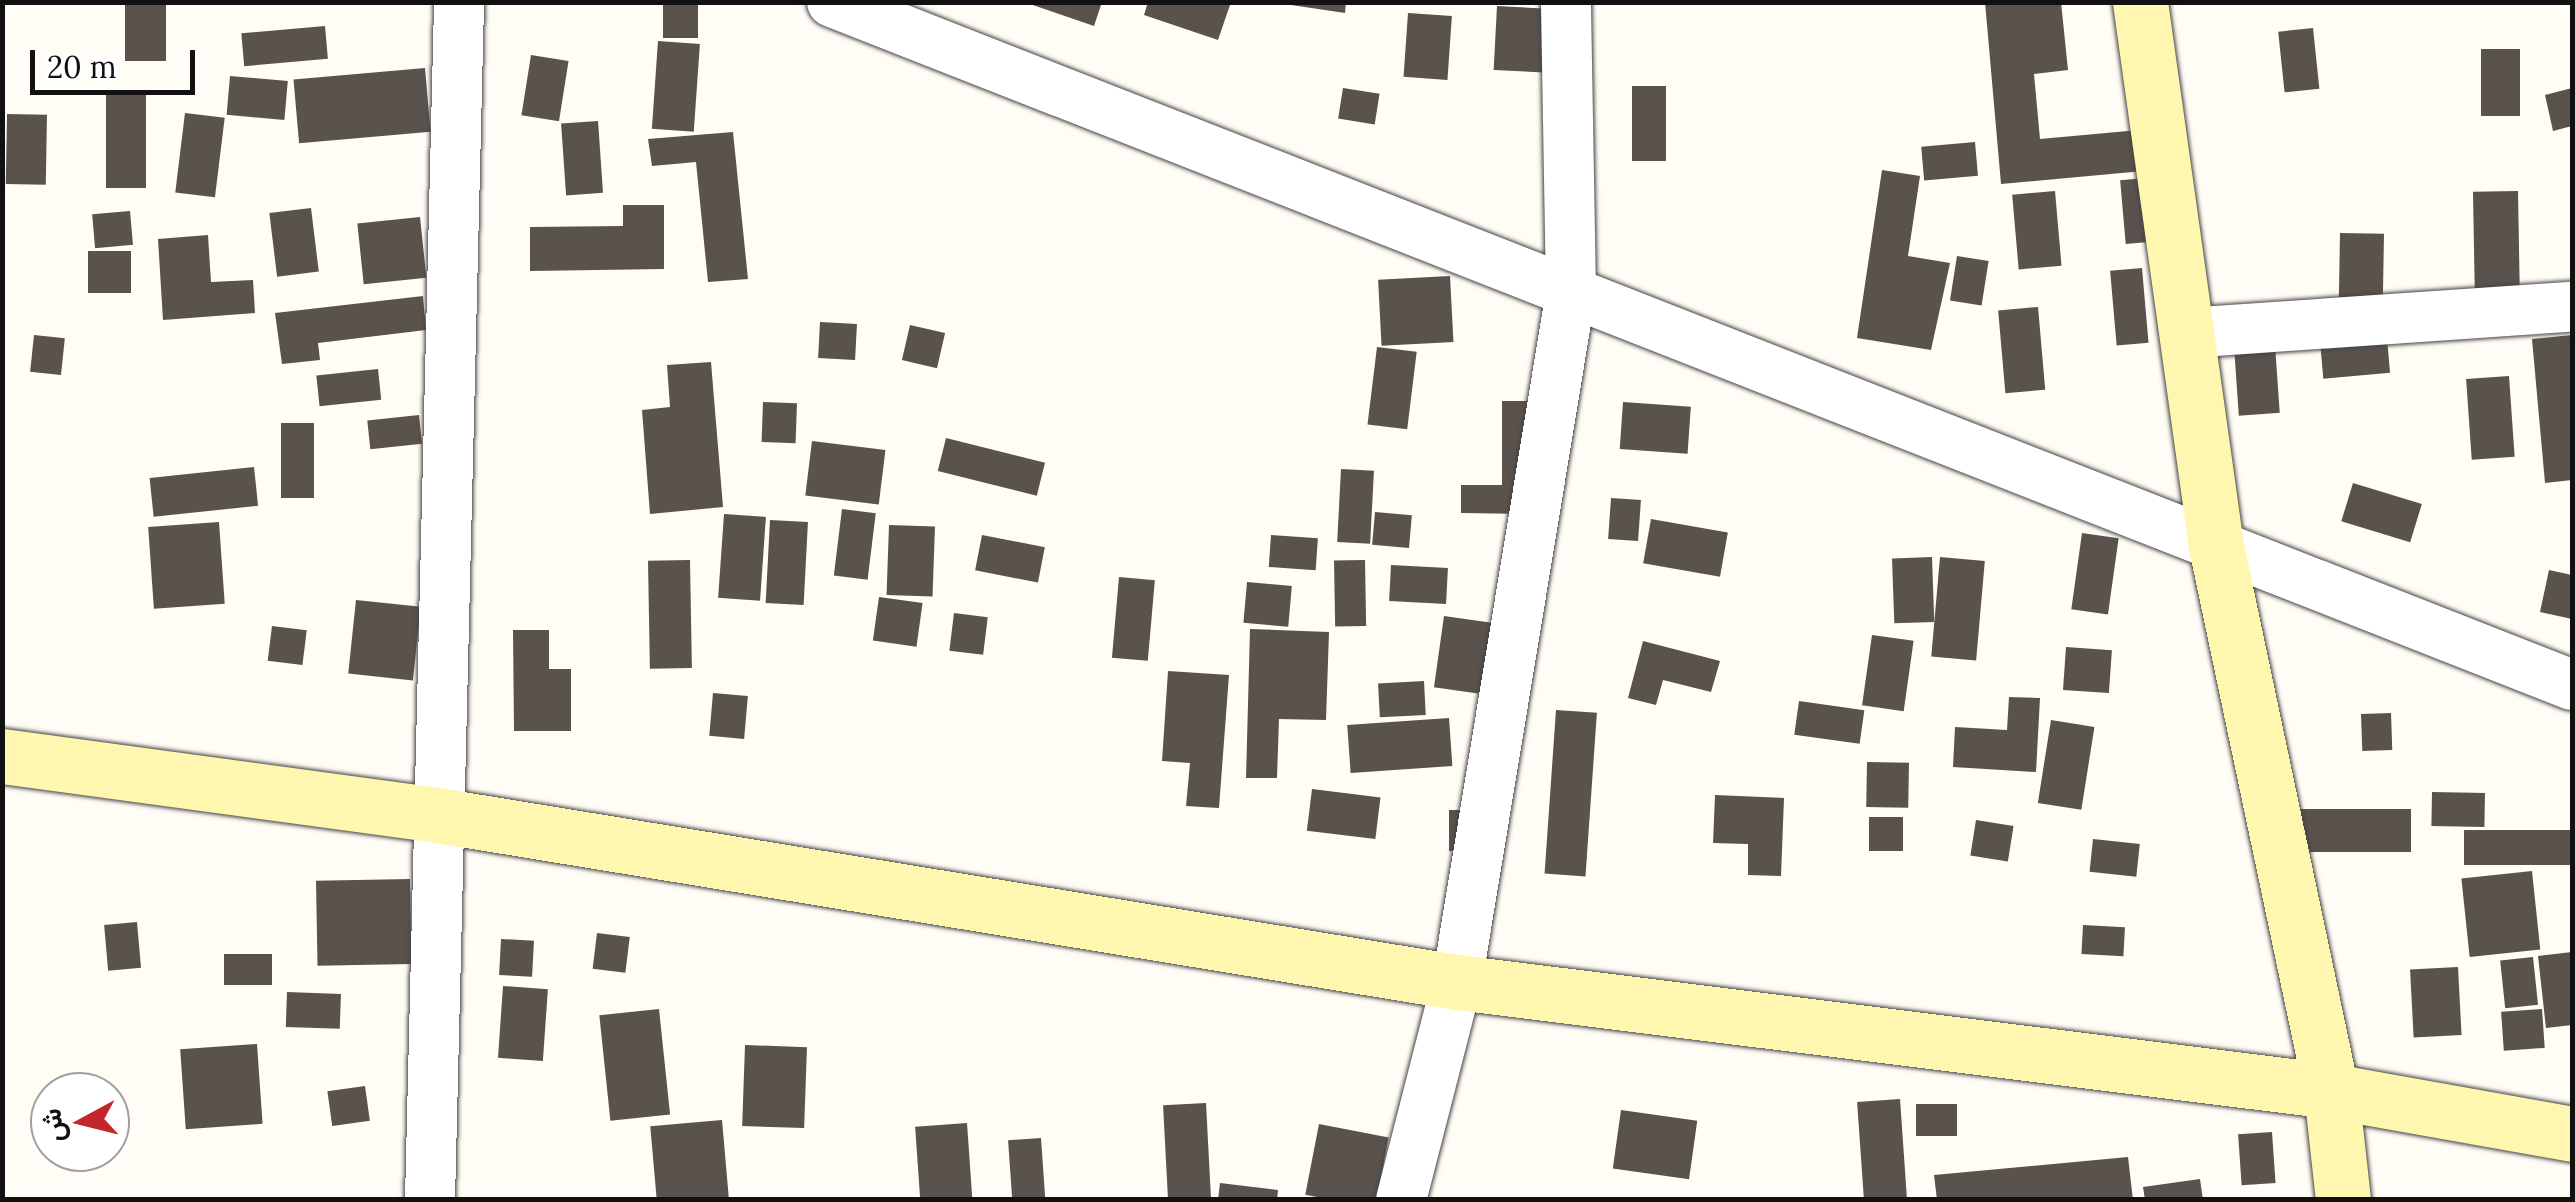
<!DOCTYPE html>
<html>
<head>
<meta charset="utf-8">
<style>
	body { margin:0 }
	#map { position:relative; width:2575px; height:1202px; overflow:hidden; background:#fffdf5; font-family:Lora,Vazirmatn,serif }
	div>[style] { position:absolute }
	.building>* { inset:0; background:#5a524d; transform-origin:0 0 }
	.roads { filter:drop-shadow(0 0 2px #444) drop-shadow(0 0 2px #444) }
	.street>* { height:50px; margin:-25px; padding:0 25px; transform-origin:25px; border-radius:25px; background:#fff }
	.secondary>* { height:55px; margin:-27.5px; padding:0 27.5px; transform-origin:27.5px; border-radius:27.5px; background:#fff6b0 }
	span { translate:-50% -50%; white-space:nowrap; text-align:center; line-height:1.15; -webkit-text-stroke:10px #fff; paint-order:stroke }
	.frame { position:absolute; inset:0; border:5px solid #111; pointer-events:none }
	.north { position:absolute; left:30px; top:1072px; width:100px; height:100px; box-sizing:border-box; background:#fff; border:2px solid #a0a0a0; border-radius:50%; rotate:263deg; font-size:28px; font-weight:700; line-height:40px; text-align:center; color:#111 }
	.north::after { content:''; display:block; margin:auto; width:35px; height:45px; background:#c4262e; clip-path:polygon(50% 0,100% 100%,50% 72%,0 100%) }
	.scale { position:absolute; left:30px; top:50px; width:165px; height:45px; box-sizing:border-box; border:5px solid #111; border-top:0; padding-left:12px; font-size:30px; line-height:35px; white-space:nowrap; color:#111; -webkit-text-stroke:8px #fff; paint-order:stroke }
</style>
</head>
<body>
<div id="map">
	<div class="building">
		<i style="left:125px;top:2px;width:41px;height:59px"></i>
		<i style="left:663px;top:2px;width:35px;height:36px"></i>
		<i style="clip-path:polygon(1024px 2px,1102px 2px,1094px 26px)"></i>
		<i style="clip-path:polygon(1148px 2px,1231px 2px,1218px 40px,1144px 15px)"></i>
		<i style="clip-path:polygon(1271px 2px,1346px 2px,1345px 13px)"></i>
		<i style="clip-path:polygon(1985px 2px,2061px 2px,2068px 70px,2034px 74px,2040px 139px,2150px 129px,2154px 170px,2001px 184px)"></i>
		<i style="left:1497px;top:6px;width:75px;height:64px;rotate:3deg"></i>
		<i style="left:1408px;top:13px;width:44px;height:64px;rotate:4deg"></i>
		<i style="left:325px;top:26px;width:33px;height:84px;rotate:85deg"></i>
		<i style="left:2313px;top:28px;width:61px;height:35px;rotate:84deg"></i>
		<i style="left:658px;top:41px;width:42px;height:88px;rotate:4deg"></i>
		<i style="left:2481px;top:49px;width:39px;height:67px"></i>
		<i style="left:531px;top:55px;width:38px;height:61px;rotate:9deg"></i>
		<i style="left:425px;top:68px;width:64px;height:132px;rotate:85deg"></i>
		<i style="left:230px;top:76px;width:58px;height:39px;rotate:5deg"></i>
		<i style="left:1666px;top:86px;width:75px;height:34px;rotate:90deg"></i>
		<i style="left:1343px;top:88px;width:37px;height:31px;rotate:9deg"></i>
		<i style="clip-path:polygon(2572px 88px,2572px 126px,2553px 131px,2545px 95px)"></i>
		<i style="left:106px;top:91px;width:40px;height:97px"></i>
		<i style="left:185px;top:113px;width:40px;height:80px;rotate:7deg"></i>
		<i style="left:7px;top:114px;width:40px;height:70px;rotate:1deg"></i>
		<i style="left:598px;top:121px;width:72px;height:37px;rotate:86deg"></i>
		<i style="clip-path:polygon(733px 132px,748px 279px,708px 282px,696px 162px,652px 166px,648px 139px)"></i>
		<i style="left:1975px;top:142px;width:34px;height:54px;rotate:85deg"></i>
		<i style="clip-path:polygon(1882px 170px,1920px 176px,1908px 256px,1950px 263px,1931px 350px,1857px 338px)"></i>
		<i style="left:2157px;top:177px;width:64px;height:37px;rotate:85deg"></i>
		<i style="left:2055px;top:191px;width:75px;height:43px;rotate:85deg"></i>
		<i style="left:2518px;top:191px;width:106px;height:45px;rotate:89deg"></i>
		<i style="clip-path:polygon(623px 205px,664px 205px,664px 269px,530px 271px,530px 227px,623px 226px)"></i>
		<i style="left:311px;top:208px;width:64px;height:42px;rotate:83deg"></i>
		<i style="left:130px;top:211px;width:34px;height:38px;rotate:85deg"></i>
		<i style="left:420px;top:217px;width:61px;height:63px;rotate:84deg"></i>
		<i style="left:2340px;top:233px;width:44px;height:72px;rotate:1deg"></i>
		<i style="clip-path:polygon(208px 235px,211px 282px,253px 280px,255px 313px,163px 320px,158px 239px)"></i>
		<i style="left:88px;top:251px;width:43px;height:42px"></i>
		<i style="left:1957px;top:256px;width:32px;height:45px;rotate:9deg"></i>
		<i style="left:2142px;top:268px;width:75px;height:32px;rotate:85deg"></i>
		<i style="left:1450px;top:276px;width:66px;height:72px;rotate:87deg"></i>
		<i style="clip-path:polygon(423px 296px,426px 330px,318px 343px,320px 360px,282px 364px,275px 313px)"></i>
		<i style="left:2038px;top:307px;width:83px;height:40px;rotate:85deg"></i>
		<i style="left:820px;top:322px;width:37px;height:36px;rotate:3deg"></i>
		<i style="left:910px;top:325px;width:36px;height:36px;rotate:13deg"></i>
		<i style="left:34px;top:335px;width:31px;height:37px;rotate:6deg"></i>
		<i style="clip-path:polygon(2572px 335px,2572px 480px,2545px 483px,2532px 339px)"></i>
		<i style="left:2387px;top:338px;width:35px;height:67px;rotate:85deg"></i>
		<i style="left:2275px;top:345px;width:68px;height:41px;rotate:86deg"></i>
		<i style="left:1377px;top:347px;width:40px;height:78px;rotate:7deg"></i>
		<i style="clip-path:polygon(711px 362px,723px 507px,650px 514px,642px 410px,670px 407px,667px 365px)"></i>
		<i style="left:378px;top:369px;width:31px;height:62px;rotate:84deg"></i>
		<i style="left:2509px;top:376px;width:81px;height:43px;rotate:86deg"></i>
		<i style="clip-path:polygon(1502px 401px,1536px 401px,1535px 514px,1461px 513px,1461px 485px,1502px 485px)"></i>
		<i style="left:763px;top:402px;width:34px;height:40px;rotate:2deg"></i>
		<i style="left:1623px;top:402px;width:68px;height:47px;rotate:4deg"></i>
		<i style="left:419px;top:415px;width:29px;height:52px;rotate:84deg"></i>
		<i style="left:281px;top:423px;width:33px;height:75px"></i>
		<i style="left:946px;top:438px;width:102px;height:34px;rotate:14deg"></i>
		<i style="left:812px;top:441px;width:74px;height:55px;rotate:7deg"></i>
		<i style="left:254px;top:467px;width:39px;height:105px;rotate:84deg"></i>
		<i style="left:1341px;top:469px;width:33px;height:73px;rotate:3deg"></i>
		<i style="left:2353px;top:483px;width:72px;height:40px;rotate:17deg"></i>
		<i style="left:1611px;top:498px;width:30px;height:41px;rotate:4deg"></i>
		<i style="left:842px;top:509px;width:34px;height:67px;rotate:7deg"></i>
		<i style="left:1375px;top:512px;width:37px;height:33px;rotate:5deg"></i>
		<i style="left:724px;top:514px;width:42px;height:84px;rotate:4deg"></i>
		<i style="left:1651px;top:519px;width:78px;height:45px;rotate:10deg"></i>
		<i style="left:770px;top:520px;width:38px;height:83px;rotate:3deg"></i>
		<i style="left:219px;top:522px;width:82px;height:71px;rotate:86deg"></i>
		<i style="left:889px;top:525px;width:46px;height:70px;rotate:2deg"></i>
		<i style="left:2082px;top:533px;width:37px;height:77px;rotate:8deg"></i>
		<i style="left:982px;top:535px;width:64px;height:36px;rotate:11deg"></i>
		<i style="left:1271px;top:535px;width:47px;height:32px;rotate:4deg"></i>
		<i style="left:1932px;top:557px;width:65px;height:40px;rotate:88deg"></i>
		<i style="left:1940px;top:557px;width:45px;height:100px;rotate:5deg"></i>
		<i style="left:690px;top:560px;width:108px;height:42px;rotate:89deg"></i>
		<i style="left:1365px;top:560px;width:66px;height:31px;rotate:89deg"></i>
		<i style="left:1391px;top:565px;width:57px;height:36px;rotate:3deg"></i>
		<i style="clip-path:polygon(2549px 570px,2572px 575px,2572px 619px,2540px 612px)"></i>
		<i style="left:1119px;top:577px;width:36px;height:81px;rotate:5deg"></i>
		<i style="left:1247px;top:582px;width:45px;height:41px;rotate:5deg"></i>
		<i style="left:879px;top:597px;width:44px;height:44px;rotate:8deg"></i>
		<i style="left:356px;top:600px;width:65px;height:74px;rotate:6deg"></i>
		<i style="left:954px;top:613px;width:34px;height:38px;rotate:7deg"></i>
		<i style="left:1444px;top:616px;width:71px;height:72px;rotate:8deg"></i>
		<i style="left:272px;top:626px;width:35px;height:35px;rotate:7deg"></i>
		<i style="clip-path:polygon(1250px 629px,1329px 632px,1326px 720px,1279px 719px,1277px 778px,1246px 778px)"></i>
		<i style="clip-path:polygon(513px 630px,549px 630px,549px 669px,571px 669px,571px 731px,514px 731px)"></i>
		<i style="left:1872px;top:635px;width:42px;height:71px;rotate:8deg"></i>
		<i style="clip-path:polygon(1643px 641px,1720px 661px,1711px 692px,1663px 680px,1656px 705px,1628px 698px)"></i>
		<i style="left:2066px;top:647px;width:46px;height:43px;rotate:4deg"></i>
		<i style="clip-path:polygon(1168px 671px,1229px 675px,1219px 808px,1186px 806px,1190px 763px,1162px 761px)"></i>
		<i style="left:1424px;top:681px;width:34px;height:46px;rotate:87deg"></i>
		<i style="left:713px;top:693px;width:35px;height:43px;rotate:5deg"></i>
		<i style="clip-path:polygon(2009px 697px,2040px 698px,2036px 772px,1953px 767px,1955px 727px,2007px 730px)"></i>
		<i style="left:1799px;top:701px;width:66px;height:34px;rotate:8deg"></i>
		<i style="left:1556px;top:710px;width:41px;height:164px;rotate:4deg"></i>
		<i style="left:2391px;top:713px;width:37px;height:30px;rotate:88deg"></i>
		<i style="left:1449px;top:718px;width:48px;height:102px;rotate:86deg"></i>
		<i style="left:2051px;top:720px;width:44px;height:84px;rotate:9deg"></i>
		<i style="left:1867px;top:762px;width:42px;height:45px;rotate:1deg"></i>
		<i style="left:1312px;top:789px;width:69px;height:42px;rotate:7deg"></i>
		<i style="left:2432px;top:792px;width:53px;height:34px;rotate:1deg"></i>
		<i style="clip-path:polygon(1715px 795px,1784px 798px,1781px 876px,1748px 875px,1748px 844px,1713px 843px)"></i>
		<i style="left:2289px;top:809px;width:122px;height:43px"></i>
		<i style="left:1449px;top:810px;width:36px;height:41px"></i>
		<i style="left:1869px;top:817px;width:34px;height:34px"></i>
		<i style="left:1976px;top:820px;width:38px;height:36px;rotate:9deg"></i>
		<i style="left:2572px;top:830px;width:35px;height:108px;rotate:90deg"></i>
		<i style="left:2093px;top:839px;width:47px;height:33px;rotate:6deg"></i>
		<i style="left:2532px;top:871px;width:79px;height:71px;rotate:84deg"></i>
		<i style="left:410px;top:879px;width:85px;height:94px;rotate:89deg"></i>
		<i style="left:137px;top:922px;width:46px;height:33px;rotate:85deg"></i>
		<i style="left:2083px;top:925px;width:42px;height:29px;rotate:3deg"></i>
		<i style="left:597px;top:933px;width:33px;height:36px;rotate:7deg"></i>
		<i style="left:501px;top:939px;width:33px;height:36px;rotate:3deg"></i>
		<i style="clip-path:polygon(2572px 952px,2572px 1025px,2546px 1028px,2538px 956px)"></i>
		<i style="left:224px;top:954px;width:48px;height:31px"></i>
		<i style="left:2533px;top:957px;width:48px;height:33px;rotate:84deg"></i>
		<i style="left:2458px;top:967px;width:68px;height:48px;rotate:87deg"></i>
		<i style="left:503px;top:986px;width:45px;height:72px;rotate:4deg"></i>
		<i style="left:287px;top:992px;width:54px;height:35px;rotate:2deg"></i>
		<i style="left:659px;top:1009px;width:106px;height:60px;rotate:84deg"></i>
		<i style="left:2542px;top:1009px;width:39px;height:41px;rotate:86deg"></i>
		<i style="left:257px;top:1044px;width:80px;height:77px;rotate:86deg"></i>
		<i style="left:745px;top:1045px;width:62px;height:81px;rotate:2deg"></i>
		<i style="left:365px;top:1086px;width:35px;height:38px;rotate:82deg"></i>
		<i style="left:1900px;top:1099px;width:101px;height:43px;rotate:86deg"></i>
		<i style="left:1206px;top:1103px;width:97px;height:43px;rotate:87deg"></i>
		<i style="left:1916px;top:1104px;width:41px;height:32px"></i>
		<i style="left:1621px;top:1110px;width:77px;height:59px;rotate:8deg"></i>
		<i style="left:722px;top:1120px;width:80px;height:72px;rotate:85deg"></i>
		<i style="left:967px;top:1123px;width:77px;height:52px;rotate:86deg"></i>
		<i style="left:1319px;top:1124px;width:71px;height:72px;rotate:11deg"></i>
		<i style="left:2272px;top:1132px;width:51px;height:34px;rotate:86deg"></i>
		<i style="left:1041px;top:1138px;width:62px;height:33px;rotate:86deg"></i>
		<i style="clip-path:polygon(2128px 1157px,2133px 1200px,1937px 1200px,1934px 1175px)"></i>
		<i style="clip-path:polygon(2200px 1179px,2203px 1200px,2145px 1200px,2143px 1187px)"></i>
		<i style="clip-path:polygon(1220px 1183px,1278px 1190px,1277px 1200px,1218px 1200px)"></i>
	</div>
	<div class="roads">
		<div class="street">
			<i style="left:832px;top:2px;width:1869px;rotate:21.43deg"></i>
			<i style="left:2186px;top:333px;width:387px;rotate:-3.9deg"></i>
			<i style="left:430px;top:1200px;width:1198px;rotate:-88.61deg"></i>
			<i style="left:1401px;top:1200px;width:225px;rotate:-75.6deg"></i>
			<i style="left:1457px;top:982px;width:699px;rotate:-80.62deg"></i>
			<i style="left:1571px;top:292px;width:290px;rotate:-91deg"></i>
		</div>
		<div class="secondary">
			<i style="left:2140px;top:2px;width:549px;rotate:82.05deg"></i>
			<i style="left:2216px;top:546px;width:557px;rotate:78.08deg"></i>
			<i style="left:2331px;top:1091px;width:110px;rotate:83.7deg"></i>
			<i style="left:2px;top:756px;width:439px;rotate:7.7deg"></i>
			<i style="left:437px;top:815px;width:1034px;rotate:9.3deg"></i>
			<i style="left:1457px;top:982px;width:881px;rotate:7.11deg"></i>
			<i style="left:2331px;top:1091px;width:245px;rotate:10.1deg"></i>
		</div>
	</div>
	<div class="frame"></div>
	<div class="north">ش</div>
	<div class="scale">20 m</div>
</div>
</body>
</html>
